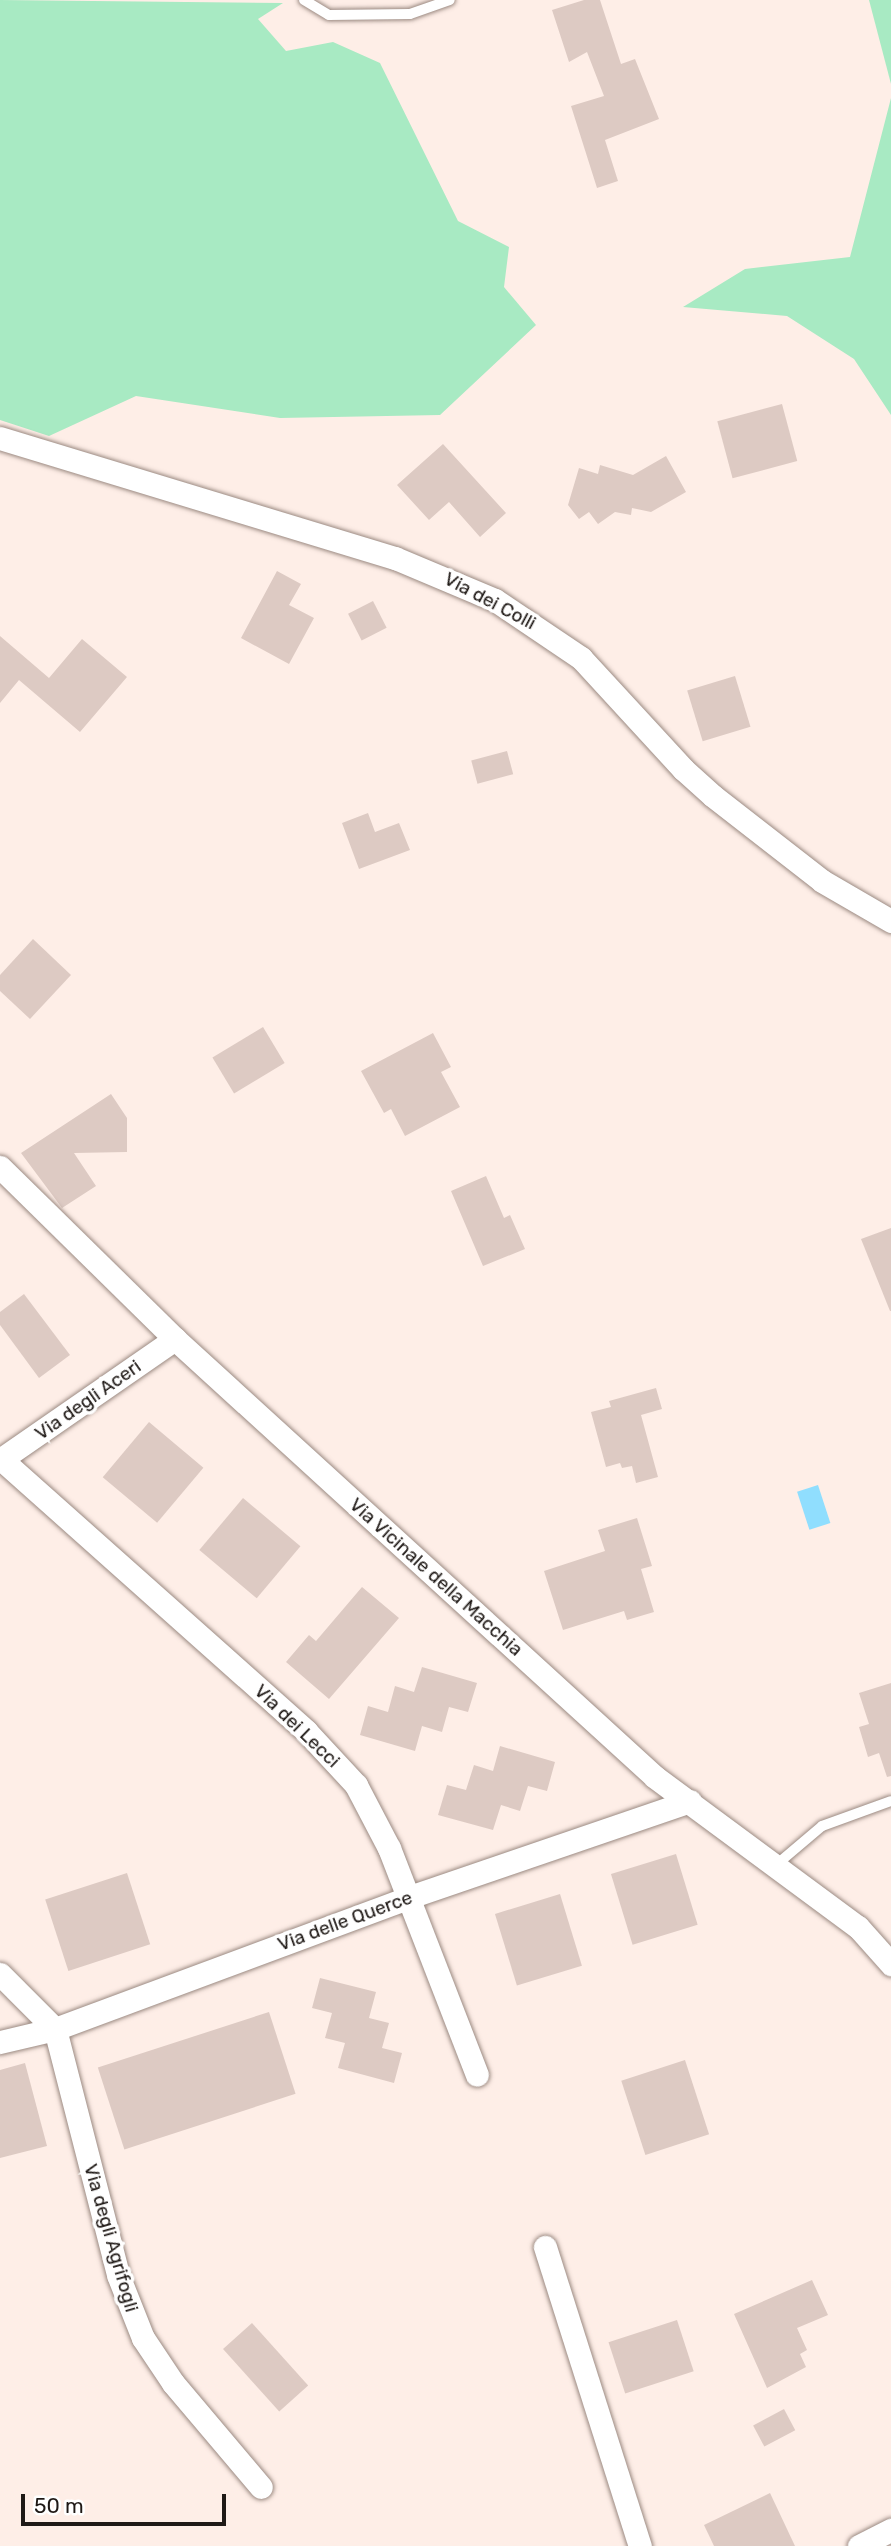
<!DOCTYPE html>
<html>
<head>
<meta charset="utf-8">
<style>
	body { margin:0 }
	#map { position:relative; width:891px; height:2546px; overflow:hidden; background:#feeee7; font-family:Rubik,sans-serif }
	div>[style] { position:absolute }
	.green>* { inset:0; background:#a8eac3 }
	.water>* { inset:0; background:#90defe; transform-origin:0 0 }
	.building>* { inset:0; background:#ddcac3; transform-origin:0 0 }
	.roads { filter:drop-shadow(0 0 2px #9b8a82) drop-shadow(0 0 2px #9b8a82) }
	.lane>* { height:10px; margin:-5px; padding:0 5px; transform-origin:5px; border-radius:5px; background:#fff }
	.street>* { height:23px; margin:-11.5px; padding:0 11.5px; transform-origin:11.5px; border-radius:11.5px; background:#fff }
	span { translate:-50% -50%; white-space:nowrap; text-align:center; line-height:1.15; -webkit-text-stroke:7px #fff; paint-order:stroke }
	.street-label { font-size:19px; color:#1f1916 }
	.scale { position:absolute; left:21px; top:2494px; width:205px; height:32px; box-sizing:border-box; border:4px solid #1f1916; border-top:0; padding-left:9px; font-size:21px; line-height:24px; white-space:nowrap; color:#1f1916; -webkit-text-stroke:5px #fff; paint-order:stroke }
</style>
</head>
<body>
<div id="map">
	<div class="green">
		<i style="clip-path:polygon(0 0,283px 3px,258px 19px,286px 51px,333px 42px,380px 63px,458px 221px,509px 247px,504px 287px,536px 325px,440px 415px,280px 418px,136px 396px,49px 436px,0 420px)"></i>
		<i style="clip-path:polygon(869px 0,891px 0,891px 84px)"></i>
		<i style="clip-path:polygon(891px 98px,891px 415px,854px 359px,787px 316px,683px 307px,745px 269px,850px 257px)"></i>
	</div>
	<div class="water">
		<i style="left:818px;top:1485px;width:40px;height:22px;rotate:72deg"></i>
	</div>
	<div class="building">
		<i style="clip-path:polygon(584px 0,600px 0,621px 64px,635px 59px,659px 119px,605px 140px,618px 181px,597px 188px,571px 106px,604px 96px,587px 52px,569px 62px,552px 10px)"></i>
		<i style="left:782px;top:404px;width:59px;height:67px;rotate:75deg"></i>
		<i style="clip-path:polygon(443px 444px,506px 513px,480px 537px,449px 502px,429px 520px,397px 485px)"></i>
		<i style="clip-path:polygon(666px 456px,686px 492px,651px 512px,632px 508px,631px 515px,615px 512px,598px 524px,589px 512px,579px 519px,568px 505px,579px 468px,598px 474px,600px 465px,633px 475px)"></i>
		<i style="clip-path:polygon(277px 571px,301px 584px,289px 605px,314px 618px,289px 664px,241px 638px)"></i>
		<i style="left:373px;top:601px;width:30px;height:28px;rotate:63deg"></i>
		<i style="clip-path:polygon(0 636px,49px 678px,82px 639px,127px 677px,80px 732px,19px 680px,0 703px)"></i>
		<i style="left:735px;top:676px;width:53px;height:50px;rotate:73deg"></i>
		<i style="left:507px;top:751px;width:24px;height:37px;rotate:75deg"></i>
		<i style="clip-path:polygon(368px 813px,375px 832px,399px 823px,410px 850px,359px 869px,342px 823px)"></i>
		<i style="clip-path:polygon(33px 939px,71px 975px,30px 1019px,0 991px,0 975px)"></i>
		<i style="left:263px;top:1027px;width:42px;height:59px;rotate:59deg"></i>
		<i style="clip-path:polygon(433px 1033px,451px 1067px,441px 1072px,460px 1107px,405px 1136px,391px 1109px,384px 1113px,361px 1071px)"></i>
		<i style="clip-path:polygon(111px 1094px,127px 1118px,127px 1152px,74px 1153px,96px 1186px,62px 1208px,21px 1153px)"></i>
		<i style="clip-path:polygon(486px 1176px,504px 1218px,510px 1215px,525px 1249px,483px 1266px,451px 1191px)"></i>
		<i style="clip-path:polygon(891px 1228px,891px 1311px,890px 1311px,861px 1239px)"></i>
		<i style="clip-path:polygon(24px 1294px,70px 1355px,39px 1378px,0 1325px,0 1312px)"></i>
		<i style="clip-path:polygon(656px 1388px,662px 1409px,641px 1415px,658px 1477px,636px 1483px,632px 1466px,622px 1468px,620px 1463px,606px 1467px,591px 1412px,611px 1407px,609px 1401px)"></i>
		<i style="left:149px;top:1422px;width:71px;height:72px;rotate:40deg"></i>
		<i style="left:243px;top:1498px;width:75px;height:68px;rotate:40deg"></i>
		<i style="clip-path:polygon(637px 1518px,652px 1566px,641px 1569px,654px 1612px,627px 1620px,624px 1611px,563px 1630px,544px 1571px,605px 1551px,598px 1530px)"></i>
		<i style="clip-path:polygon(362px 1587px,399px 1618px,329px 1699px,286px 1662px,309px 1635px,316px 1641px)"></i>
		<i style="clip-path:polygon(422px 1667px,477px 1683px,468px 1712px,449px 1707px,442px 1732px,422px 1726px,415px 1751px,360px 1735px,368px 1706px,388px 1712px,395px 1686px,414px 1692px)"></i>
		<i style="clip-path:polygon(891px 1683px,891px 1776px,887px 1777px,879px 1753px,868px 1757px,859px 1727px,869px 1724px,859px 1693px)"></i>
		<i style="clip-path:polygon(500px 1746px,555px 1762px,547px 1791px,528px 1786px,520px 1811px,501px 1805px,493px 1830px,438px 1815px,447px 1785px,466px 1790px,474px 1765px,493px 1771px)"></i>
		<i style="left:676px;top:1854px;width:74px;height:68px;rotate:73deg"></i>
		<i style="left:127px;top:1873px;width:75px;height:86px;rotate:72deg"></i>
		<i style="left:560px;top:1894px;width:75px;height:68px;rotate:73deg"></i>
		<i style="clip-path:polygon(320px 1978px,376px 1992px,369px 2018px,389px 2023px,382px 2048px,402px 2053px,394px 2083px,338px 2068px,345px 2043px,325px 2038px,332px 2013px,312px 2008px)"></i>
		<i style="left:269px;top:2012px;width:86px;height:180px;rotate:72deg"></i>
		<i style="left:685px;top:2060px;width:78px;height:67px;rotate:72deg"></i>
		<i style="clip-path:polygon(25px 2063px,47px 2146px,0 2158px,0 2070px)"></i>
		<i style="clip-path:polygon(812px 2280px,828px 2315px,797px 2328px,807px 2350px,800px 2354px,806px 2367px,767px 2388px,734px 2314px)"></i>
		<i style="left:677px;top:2320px;width:54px;height:72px;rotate:72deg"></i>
		<i style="left:252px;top:2323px;width:84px;height:39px;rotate:48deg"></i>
		<i style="left:784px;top:2409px;width:24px;height:35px;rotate:62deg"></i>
		<i style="clip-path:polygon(770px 2493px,795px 2546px,714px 2546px,704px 2525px)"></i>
	</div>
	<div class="roads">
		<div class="lane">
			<i style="left:304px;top:0;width:29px;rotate:31deg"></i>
			<i style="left:329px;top:15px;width:81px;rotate:-0.7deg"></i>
			<i style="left:410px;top:14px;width:42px;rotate:-19.3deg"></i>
			<i style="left:776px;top:1865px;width:60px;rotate:-40.3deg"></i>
			<i style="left:822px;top:1826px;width:73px;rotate:-19.9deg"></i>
		</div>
		<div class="street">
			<i style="left:0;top:438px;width:413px;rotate:16.9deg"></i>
			<i style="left:395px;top:558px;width:108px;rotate:22.8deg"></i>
			<i style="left:495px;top:600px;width:104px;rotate:34deg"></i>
			<i style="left:581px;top:658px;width:151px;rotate:47.4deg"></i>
			<i style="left:683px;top:769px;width:40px;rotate:42deg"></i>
			<i style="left:713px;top:796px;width:138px;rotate:37.9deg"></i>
			<i style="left:822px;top:881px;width:80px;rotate:30.1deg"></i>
			<i style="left:0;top:1167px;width:245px;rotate:44.5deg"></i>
			<i style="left:175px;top:1339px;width:650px;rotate:42.38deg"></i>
			<i style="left:655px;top:1777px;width:252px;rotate:36.5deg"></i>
			<i style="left:858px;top:1927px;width:50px;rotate:48.3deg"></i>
			<i style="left:1px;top:1459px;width:409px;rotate:41.7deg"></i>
			<i style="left:306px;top:1731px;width:74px;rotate:47.2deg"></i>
			<i style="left:356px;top:1785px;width:71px;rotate:62.4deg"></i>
			<i style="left:389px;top:1848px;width:243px;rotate:68.8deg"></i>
			<i style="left:0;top:1460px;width:213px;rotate:-34.7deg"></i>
			<i style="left:0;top:1974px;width:78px;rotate:45deg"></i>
			<i style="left:55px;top:2029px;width:254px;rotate:75.6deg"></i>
			<i style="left:118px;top:2275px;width:68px;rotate:68.4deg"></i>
			<i style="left:143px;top:2338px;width:54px;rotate:56.3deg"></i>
			<i style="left:173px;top:2383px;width:136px;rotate:49.8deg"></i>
			<i style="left:0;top:2042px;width:57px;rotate:-13.3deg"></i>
			<i style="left:55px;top:2029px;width:376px;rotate:-20.4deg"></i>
			<i style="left:407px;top:1898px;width:299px;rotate:-18.9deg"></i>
			<i style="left:545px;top:2247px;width:314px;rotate:72.4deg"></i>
			<i style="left:859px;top:2546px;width:36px;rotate:-27deg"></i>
		</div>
	</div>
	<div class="street-label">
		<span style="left:490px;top:601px;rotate:28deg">Via dei Colli</span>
		<span style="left:88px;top:1400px;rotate:-35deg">Via degli Aceri</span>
		<span style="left:436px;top:1577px;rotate:42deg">Via Vicinale della Macchia</span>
		<span style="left:297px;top:1726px;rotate:44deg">Via dei Lecci</span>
		<span style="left:345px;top:1921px;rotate:-20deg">Via delle Querce</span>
		<span style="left:111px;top:2238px;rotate:74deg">Via degli Agrifogli</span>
	</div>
	<div class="scale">50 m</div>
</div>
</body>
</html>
